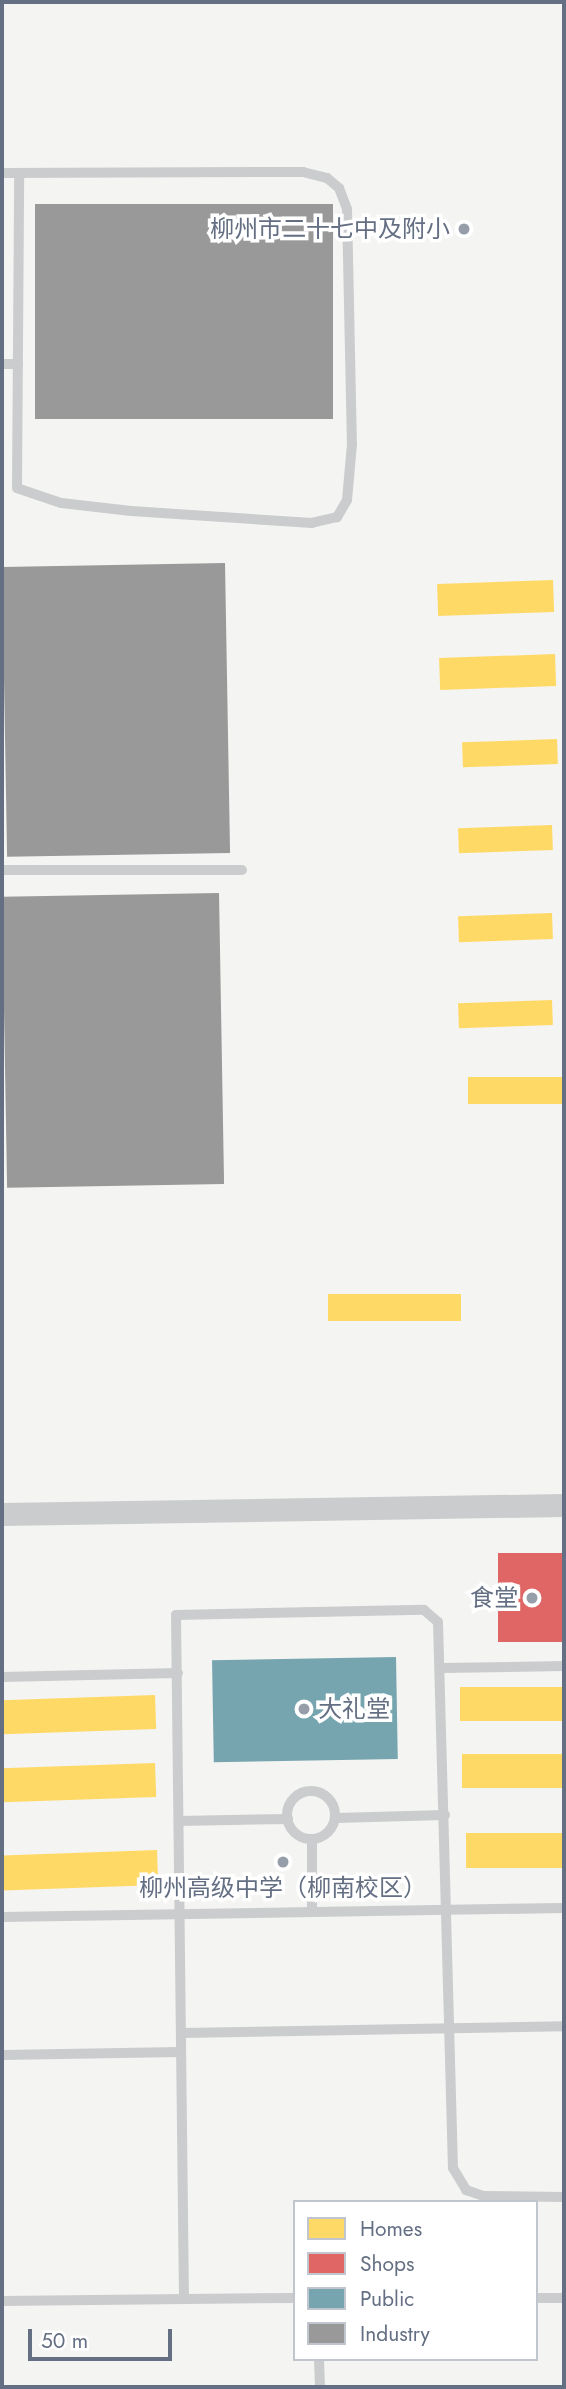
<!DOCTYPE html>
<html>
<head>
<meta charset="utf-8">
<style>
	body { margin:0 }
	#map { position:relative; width:566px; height:2389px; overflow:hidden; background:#f4f4f2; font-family:Jost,"Noto Sans SC",sans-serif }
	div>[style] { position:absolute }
	.homes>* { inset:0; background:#ffd966; transform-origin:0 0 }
	.shops>* { inset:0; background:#e06666; transform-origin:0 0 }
	.public>* { inset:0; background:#76a5af; transform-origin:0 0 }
	.industry>* { inset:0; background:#999; transform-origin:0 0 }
	.lane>* { height:10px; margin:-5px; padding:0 5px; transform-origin:5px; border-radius:5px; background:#cbcccd }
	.lane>.ring { margin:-5px; padding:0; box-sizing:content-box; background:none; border:10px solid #cbcccd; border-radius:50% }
	.street>* { height:23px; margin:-11.5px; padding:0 11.5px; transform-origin:11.5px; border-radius:11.5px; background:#cbcccd }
	.dots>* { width:19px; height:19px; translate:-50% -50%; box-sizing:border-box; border:4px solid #fff; border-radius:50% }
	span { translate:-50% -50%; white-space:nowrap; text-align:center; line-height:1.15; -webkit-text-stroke:7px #fff; paint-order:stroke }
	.poi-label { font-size:24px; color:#646f83 }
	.right { translate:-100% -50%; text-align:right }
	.left { translate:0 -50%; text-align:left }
	.frame { position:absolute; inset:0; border:4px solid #646f83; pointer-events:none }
	.legend { position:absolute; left:293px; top:2200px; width:245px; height:161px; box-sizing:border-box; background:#fff; border:2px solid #c1c5cd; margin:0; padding:9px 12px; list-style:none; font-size:21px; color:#646f83 }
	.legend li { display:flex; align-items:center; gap:14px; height:35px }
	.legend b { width:35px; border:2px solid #c1c5cd }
	.scale { position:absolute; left:28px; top:2329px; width:144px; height:32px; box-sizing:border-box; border:4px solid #646f83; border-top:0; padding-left:9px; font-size:21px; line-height:24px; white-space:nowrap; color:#646f83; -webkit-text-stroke:5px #fff; paint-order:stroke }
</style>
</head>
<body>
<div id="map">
	<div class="homes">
		<i style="left:553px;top:580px;width:32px;height:116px;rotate:88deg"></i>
		<i style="left:555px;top:654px;width:32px;height:116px;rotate:88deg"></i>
		<i style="left:557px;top:739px;width:25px;height:95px;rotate:88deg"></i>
		<i style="left:552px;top:825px;width:25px;height:94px;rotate:88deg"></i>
		<i style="left:552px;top:913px;width:26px;height:94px;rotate:88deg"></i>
		<i style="left:552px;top:1000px;width:25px;height:94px;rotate:88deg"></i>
		<i style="left:564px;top:1077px;width:27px;height:96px;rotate:90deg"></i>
		<i style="left:461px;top:1294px;width:27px;height:133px;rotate:90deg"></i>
		<i style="left:564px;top:1687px;width:34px;height:104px;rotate:90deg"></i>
		<i style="left:155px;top:1695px;width:34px;height:153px;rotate:88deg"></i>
		<i style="left:564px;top:1754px;width:34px;height:102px;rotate:90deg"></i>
		<i style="left:155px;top:1763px;width:34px;height:153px;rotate:88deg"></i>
		<i style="left:564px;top:1833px;width:35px;height:98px;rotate:90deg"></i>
		<i style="left:157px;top:1850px;width:35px;height:155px;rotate:88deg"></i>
	</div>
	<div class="shops">
		<i style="left:564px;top:1553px;width:89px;height:66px;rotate:90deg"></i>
	</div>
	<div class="public">
		<i style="left:396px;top:1657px;width:102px;height:184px;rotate:89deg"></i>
	</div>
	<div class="industry">
		<i style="left:35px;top:204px;width:298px;height:215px"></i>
		<i style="left:225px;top:563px;width:290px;height:223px;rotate:89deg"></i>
		<i style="left:219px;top:893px;width:291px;height:217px;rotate:89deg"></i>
	</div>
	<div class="lane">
		<i style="left:2px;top:173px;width:301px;rotate:-0.2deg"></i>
		<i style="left:303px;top:172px;width:25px;rotate:14deg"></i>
		<i style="left:327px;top:178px;width:16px;rotate:40deg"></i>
		<i style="left:339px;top:188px;width:22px;rotate:69deg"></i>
		<i style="left:347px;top:209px;width:235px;rotate:88.8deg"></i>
		<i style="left:352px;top:444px;width:56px;rotate:95.1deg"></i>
		<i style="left:347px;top:500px;width:20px;rotate:120deg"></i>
		<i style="left:337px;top:517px;width:26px;rotate:167deg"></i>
		<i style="left:312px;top:523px;width:181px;rotate:-176.2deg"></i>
		<i style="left:131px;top:511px;width:70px;rotate:-173.5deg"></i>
		<i style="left:61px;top:503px;width:46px;rotate:-161.2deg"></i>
		<i style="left:17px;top:488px;width:315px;rotate:-89.6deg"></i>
		<i style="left:2px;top:364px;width:16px"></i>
		<i style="left:2px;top:870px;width:240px"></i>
		<i style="left:442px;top:1668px;width:122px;rotate:-0.9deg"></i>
		<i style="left:2px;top:1677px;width:176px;rotate:-1.3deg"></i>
		<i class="ring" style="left:287px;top:1791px;width:38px;height:38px"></i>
		<i style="left:336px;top:1818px;width:109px;rotate:-1.6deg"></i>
		<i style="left:179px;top:1821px;width:109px;rotate:-1.1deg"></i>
		<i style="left:312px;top:1840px;width:72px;rotate:90deg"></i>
		<i style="left:2px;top:1917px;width:562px;rotate:-0.92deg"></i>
		<i style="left:181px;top:2033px;width:383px;rotate:-1deg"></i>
		<i style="left:2px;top:2055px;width:179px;rotate:-1deg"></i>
		<i style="left:536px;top:2298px;width:28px"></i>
		<i style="left:184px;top:2299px;width:684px;rotate:-90.67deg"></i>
		<i style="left:176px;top:1615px;width:248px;rotate:-1.2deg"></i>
		<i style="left:424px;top:1610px;width:18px;rotate:41deg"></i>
		<i style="left:438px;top:1622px;width:546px;rotate:88.43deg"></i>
		<i style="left:453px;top:2168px;width:26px;rotate:59deg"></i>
		<i style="left:466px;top:2190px;width:18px;rotate:19deg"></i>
		<i style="left:483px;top:2196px;width:81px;rotate:0.7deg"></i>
		<i style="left:2px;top:2301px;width:293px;rotate:-0.6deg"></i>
		<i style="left:319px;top:2359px;width:28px;rotate:88deg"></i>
	</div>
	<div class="street">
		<i style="left:2px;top:1514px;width:562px;rotate:-0.92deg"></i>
	</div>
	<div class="dots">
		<i style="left:464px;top:229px;background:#969eaa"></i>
		<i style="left:532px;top:1598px;background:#969eaa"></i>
		<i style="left:304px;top:1709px;background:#969eaa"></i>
		<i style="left:283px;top:1862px;background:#969eaa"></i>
	</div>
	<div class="poi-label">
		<span class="right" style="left:450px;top:229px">柳州市二十七中及附小</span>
		<span class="right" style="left:518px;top:1598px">食堂</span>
		<span class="left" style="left:318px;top:1709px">大礼堂</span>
		<span style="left:283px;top:1888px">柳州高级中学（柳南校区）</span>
	</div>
	<div class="frame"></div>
	<ul class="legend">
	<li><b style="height:19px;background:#ffd966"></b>Homes</li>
	<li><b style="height:19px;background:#e06666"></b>Shops</li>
	<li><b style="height:19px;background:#76a5af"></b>Public</li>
	<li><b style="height:19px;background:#999"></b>Industry</li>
	</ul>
	<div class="scale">50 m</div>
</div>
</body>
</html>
